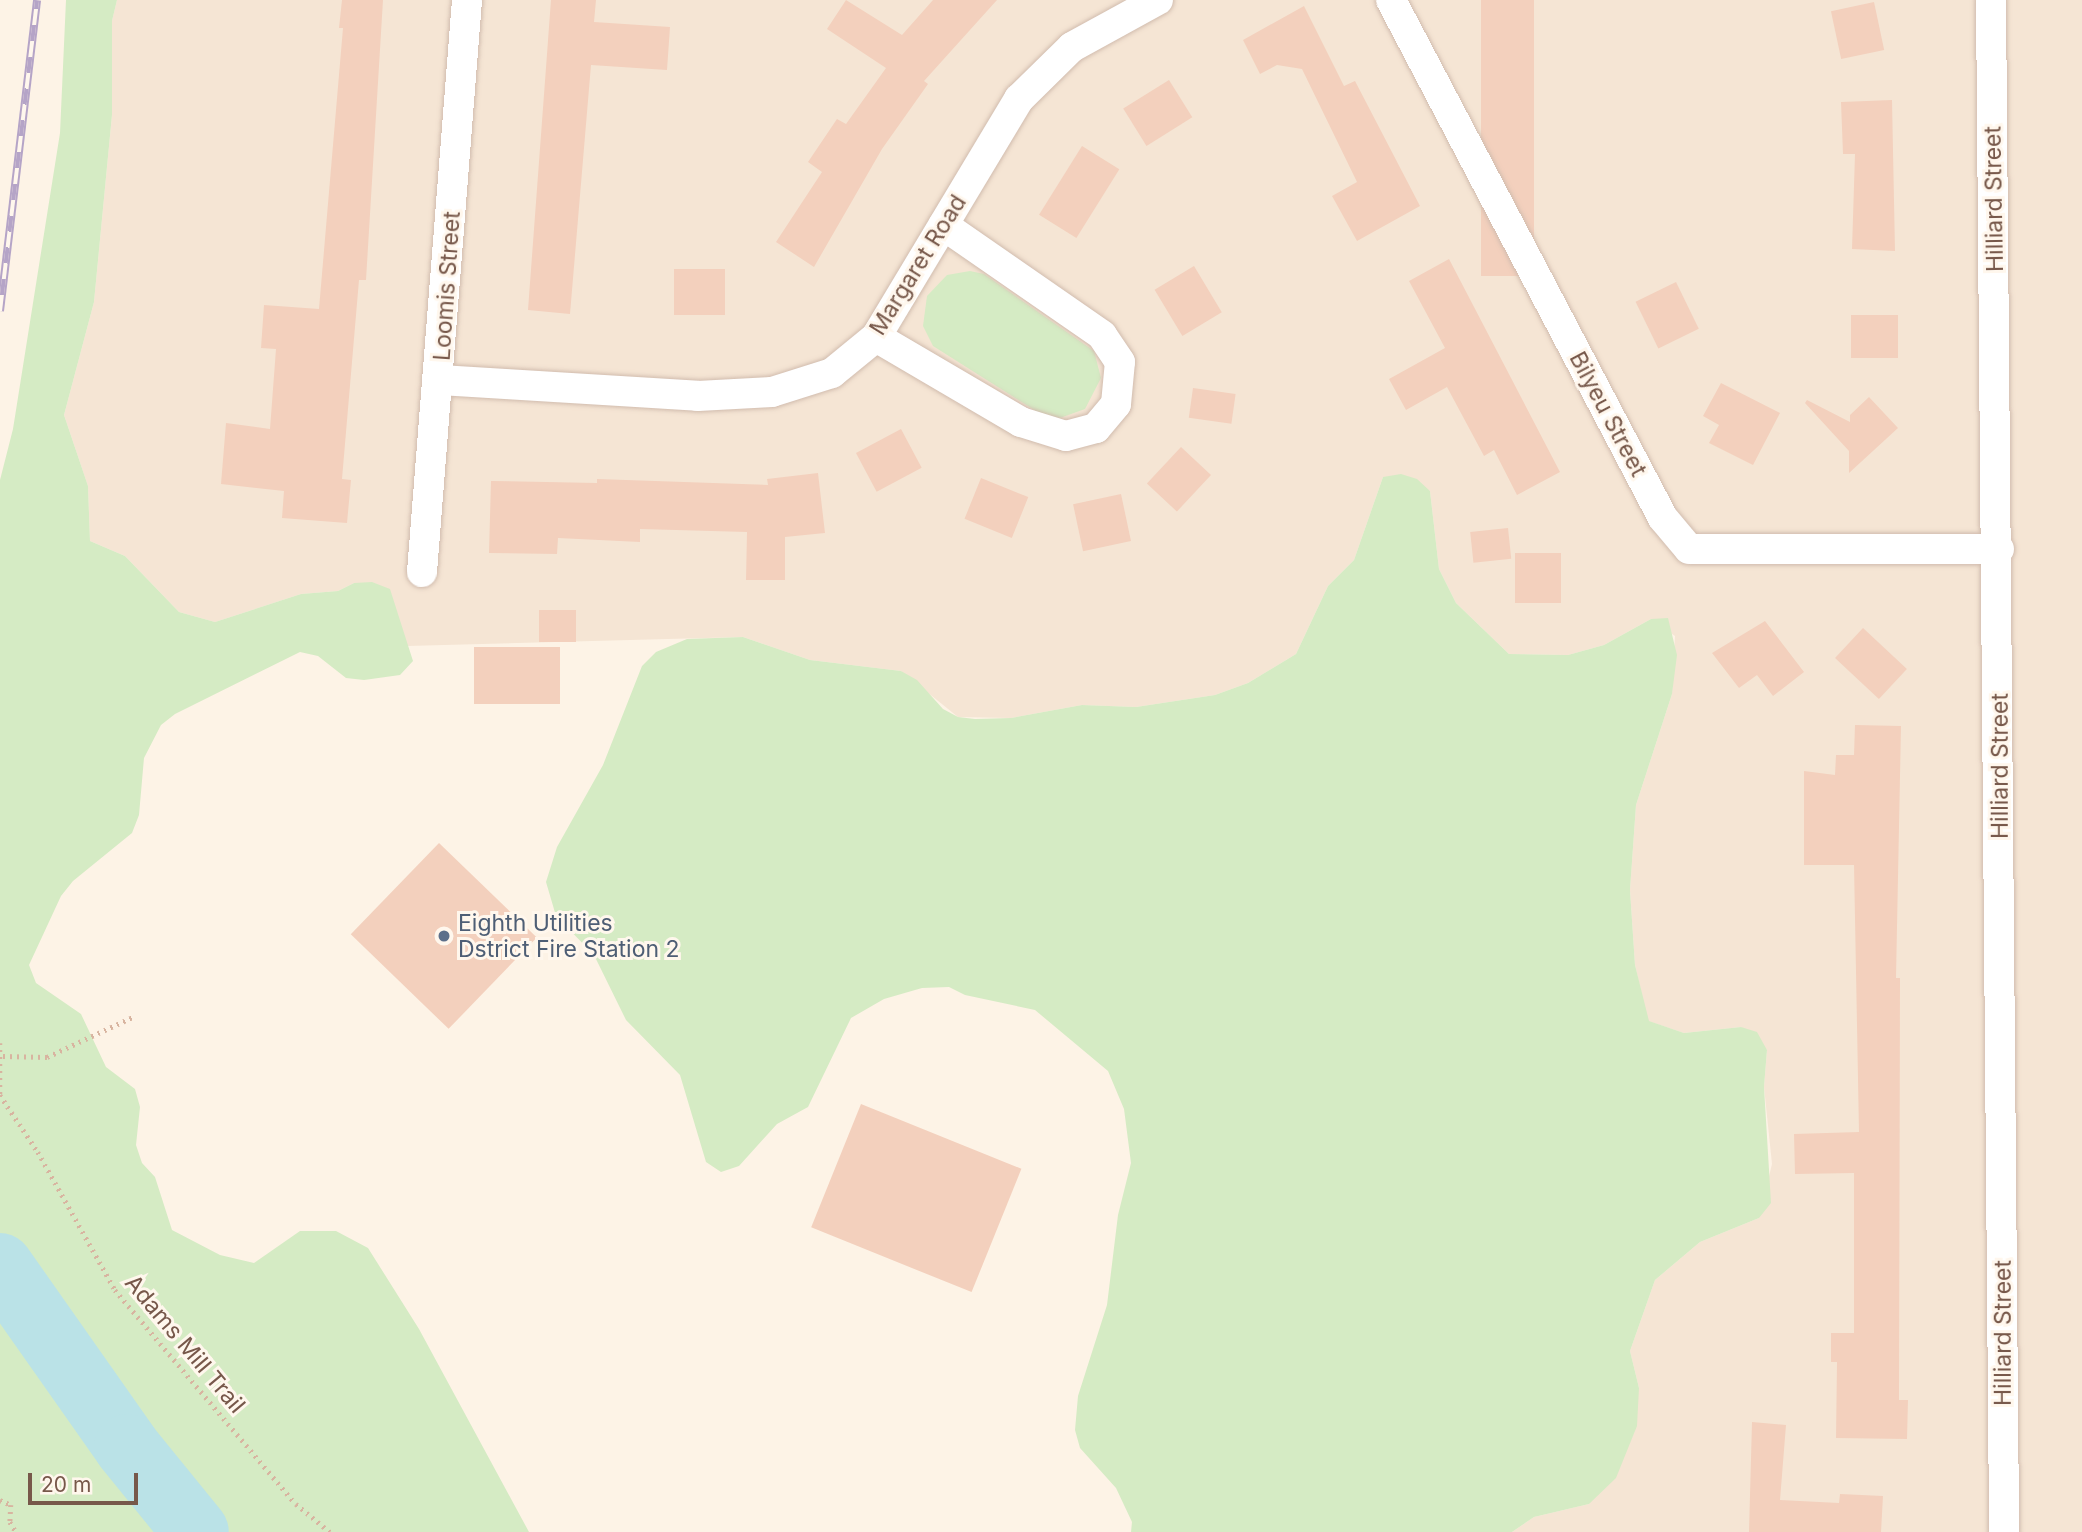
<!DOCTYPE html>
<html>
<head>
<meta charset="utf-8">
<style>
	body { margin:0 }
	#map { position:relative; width:2082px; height:1532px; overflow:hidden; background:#fdf3e6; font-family:Inter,sans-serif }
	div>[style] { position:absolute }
	.residential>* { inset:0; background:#f5e5d4 }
	.green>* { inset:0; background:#d5ebc4 }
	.river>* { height:66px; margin:-33px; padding:0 33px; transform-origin:33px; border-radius:33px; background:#bae2e7 }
	.building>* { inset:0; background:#f3d0bd; transform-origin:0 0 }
	.path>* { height:4.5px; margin-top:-2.25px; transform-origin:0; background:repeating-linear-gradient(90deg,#d8b4a0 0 2px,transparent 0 7px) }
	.roads { filter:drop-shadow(0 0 2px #d1bcae) drop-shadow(0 0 2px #d1bcae) }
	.street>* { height:30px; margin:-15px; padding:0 15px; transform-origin:15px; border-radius:15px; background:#fff }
	.rail>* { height:8px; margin-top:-4px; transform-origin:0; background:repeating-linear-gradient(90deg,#fff7ed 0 16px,#b5a4c7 0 32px); box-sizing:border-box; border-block:2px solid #b5a4c7 }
	.dots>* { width:19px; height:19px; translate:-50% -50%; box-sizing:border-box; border:4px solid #fff7ed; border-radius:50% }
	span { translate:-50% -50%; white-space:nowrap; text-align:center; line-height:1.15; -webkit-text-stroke:6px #fff7ed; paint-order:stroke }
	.street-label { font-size:23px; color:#77584a }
	.service-label { font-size:23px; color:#4e5e75 }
	.left { translate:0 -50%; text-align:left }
	.scale { position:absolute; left:28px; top:1473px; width:110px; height:32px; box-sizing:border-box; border:4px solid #77584a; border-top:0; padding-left:9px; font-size:21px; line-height:24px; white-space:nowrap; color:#77584a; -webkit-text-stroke:5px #fff7ed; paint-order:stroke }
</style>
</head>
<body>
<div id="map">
	<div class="residential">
		<i style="clip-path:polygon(117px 0,2082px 0,2082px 1532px,1512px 1532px,1534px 1517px,1589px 1504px,1639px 1388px,1630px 1351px,1655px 1280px,1700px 1242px,1759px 1218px,1772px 1164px,1764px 1087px,1767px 1050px,1741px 1027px,1684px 1033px,1648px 1021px,1635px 965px,1630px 890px,1636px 805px,1672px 694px,1675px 636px,1651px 619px,1604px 645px,1568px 655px,1509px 654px,1456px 603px,1439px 569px,1430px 491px,1383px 477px,1354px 560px,1328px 586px,1296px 654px,1248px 683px,1215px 695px,1136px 707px,1082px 705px,1011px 718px,958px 717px,901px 671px,810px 660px,743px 637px,407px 646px,398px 625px,354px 583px,338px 591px,301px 594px,215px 622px,179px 612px,125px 556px,90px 541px,88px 486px,64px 415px,94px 302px,112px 115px,112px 21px)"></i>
	</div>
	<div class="green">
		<i style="clip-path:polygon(66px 0,117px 0,112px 21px,112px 115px,94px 302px,64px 415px,88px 486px,90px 541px,125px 556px,179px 612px,215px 622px,301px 594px,338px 591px,354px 583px,372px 582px,390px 589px,413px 661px,400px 675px,364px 680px,346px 678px,318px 656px,300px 652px,175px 714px,161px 725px,144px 758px,139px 815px,132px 833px,73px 881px,61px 896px,29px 965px,36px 983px,81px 1014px,106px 1067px,135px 1089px,140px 1107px,136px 1145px,142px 1163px,155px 1177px,172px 1230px,220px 1255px,254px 1263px,300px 1231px,336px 1231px,368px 1248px,419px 1329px,529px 1532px,0 1532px,0 480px,13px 429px,60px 133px)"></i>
		<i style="clip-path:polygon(970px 271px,984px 274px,1094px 351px,1101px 378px,1085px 409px,1060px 418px,1039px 413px,933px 346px,923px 326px,927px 296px,947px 275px)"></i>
		<i style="clip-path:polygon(1401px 474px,1417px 479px,1430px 491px,1439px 569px,1456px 603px,1509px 654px,1568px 655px,1604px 645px,1651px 619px,1668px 618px,1677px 655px,1672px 694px,1636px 805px,1630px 890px,1635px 965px,1649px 1021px,1684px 1033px,1741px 1027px,1757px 1032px,1767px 1050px,1764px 1087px,1771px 1203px,1759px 1218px,1700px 1242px,1655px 1280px,1630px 1351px,1639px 1388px,1637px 1426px,1616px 1478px,1589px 1504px,1534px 1517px,1512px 1532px,1131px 1532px,1132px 1522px,1116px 1488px,1080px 1448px,1075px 1430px,1078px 1396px,1107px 1305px,1118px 1215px,1131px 1163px,1124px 1109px,1108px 1071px,1035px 1010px,965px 995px,949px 987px,922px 988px,884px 999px,851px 1018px,808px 1107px,777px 1124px,739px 1166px,721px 1172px,706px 1162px,680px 1075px,626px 1020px,594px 955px,556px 916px,546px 882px,557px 847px,603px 765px,642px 666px,656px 652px,687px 639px,743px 637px,810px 660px,901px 671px,917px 680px,943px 709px,958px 717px,975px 719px,1011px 718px,1082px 705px,1136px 707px,1215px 695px,1248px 683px,1296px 654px,1328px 586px,1354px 560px,1383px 477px)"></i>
	</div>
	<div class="river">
		<i style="left:0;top:1266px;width:221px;rotate:54.9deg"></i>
		<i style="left:127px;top:1447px;width:109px;rotate:50.9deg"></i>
	</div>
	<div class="building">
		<i style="clip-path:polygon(342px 0,383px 0,366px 280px,359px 280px,342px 479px,351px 480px,347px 523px,282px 518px,284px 491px,221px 484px,226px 423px,270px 429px,276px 349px,261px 348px,264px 305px,319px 309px,343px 28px,339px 28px)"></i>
		<i style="clip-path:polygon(551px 0,596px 0,594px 22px,670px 27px,667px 70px,591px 65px,570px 314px,528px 310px)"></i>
		<i style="clip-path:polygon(846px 0,902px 35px,933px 0,997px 0,924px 81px,928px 84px,882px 149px,814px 267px,776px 242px,822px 172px,808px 162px,837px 119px,846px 124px,886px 68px,827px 29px)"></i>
		<i style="left:1481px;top:0;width:53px;height:276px"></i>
		<i style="left:1874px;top:2px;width:49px;height:44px;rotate:78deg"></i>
		<i style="clip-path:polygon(1304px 6px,1344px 86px,1355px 81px,1420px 206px,1357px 241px,1332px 196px,1357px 182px,1302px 69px,1277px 65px,1260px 74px,1243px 40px)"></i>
		<i style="left:1169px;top:80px;width:44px;height:54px;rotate:58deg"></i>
		<i style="clip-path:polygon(1892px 100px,1895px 251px,1852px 249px,1855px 154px,1843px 154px,1841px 102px)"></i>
		<i style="left:1082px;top:146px;width:44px;height:81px;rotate:32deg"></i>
		<i style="clip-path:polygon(1449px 259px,1560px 472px,1517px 495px,1494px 450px,1484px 456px,1447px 387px,1406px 410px,1389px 379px,1445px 348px,1409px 281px)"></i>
		<i style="left:1194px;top:266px;width:54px;height:46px;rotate:59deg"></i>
		<i style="left:674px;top:269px;width:51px;height:46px"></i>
		<i style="left:1676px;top:282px;width:52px;height:45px;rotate:64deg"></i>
		<i style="left:1851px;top:315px;width:47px;height:43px"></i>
		<i style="clip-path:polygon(1721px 383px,1780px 413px,1753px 465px,1709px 443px,1719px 425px,1703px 416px)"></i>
		<i style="left:1193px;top:388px;width:43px;height:30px;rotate:8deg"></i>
		<i style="clip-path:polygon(1869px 397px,1898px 428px,1849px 473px,1849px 451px,1805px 403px,1807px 400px,1850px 422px,1850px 415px)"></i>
		<i style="left:901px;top:429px;width:44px;height:51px;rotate:62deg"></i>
		<i style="left:1181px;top:447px;width:41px;height:50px;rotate:43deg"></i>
		<i style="clip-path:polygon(818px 473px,825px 533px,785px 537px,785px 580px,746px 580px,747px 532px,640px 529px,640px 542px,558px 538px,557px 554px,489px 553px,491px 481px,597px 483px,597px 479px,768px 485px,767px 479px)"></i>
		<i style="left:981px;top:478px;width:51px;height:44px;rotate:22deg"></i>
		<i style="left:1121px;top:494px;width:48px;height:49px;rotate:78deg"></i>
		<i style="left:1508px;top:528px;width:31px;height:38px;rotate:84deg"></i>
		<i style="left:1561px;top:553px;width:50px;height:46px;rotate:90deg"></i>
		<i style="left:539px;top:610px;width:37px;height:32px"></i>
		<i style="clip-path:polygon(1765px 621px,1804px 672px,1773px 696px,1757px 675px,1739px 688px,1712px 653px)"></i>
		<i style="left:1863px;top:628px;width:60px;height:41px;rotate:43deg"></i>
		<i style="left:474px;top:647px;width:86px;height:57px"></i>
		<i style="clip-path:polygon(1855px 725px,1901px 726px,1896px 978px,1900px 978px,1899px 1400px,1908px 1400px,1907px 1439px,1836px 1438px,1837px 1362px,1831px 1362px,1831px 1333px,1854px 1333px,1854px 1173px,1795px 1174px,1794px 1134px,1859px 1132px,1854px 865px,1804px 865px,1804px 771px,1835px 775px,1836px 755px,1854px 755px)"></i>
		<i style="left:439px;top:843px;width:136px;height:127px;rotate:44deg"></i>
		<i style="left:861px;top:1104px;width:173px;height:133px;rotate:22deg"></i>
		<i style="clip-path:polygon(1752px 1422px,1786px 1425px,1780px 1500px,1839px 1503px,1840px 1494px,1883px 1496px,1881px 1532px,1749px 1532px)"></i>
	</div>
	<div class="path">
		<i style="left:0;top:1043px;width:52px;rotate:90deg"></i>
		<i style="left:0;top:1095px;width:69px;rotate:56.3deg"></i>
		<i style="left:38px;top:1152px;width:158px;rotate:60.8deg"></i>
		<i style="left:115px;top:1290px;width:280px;rotate:49.8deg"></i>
		<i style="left:296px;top:1504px;width:44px;rotate:39.5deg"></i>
		<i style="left:3px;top:1056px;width:44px;rotate:1.3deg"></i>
		<i style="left:47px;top:1057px;width:97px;rotate:-25deg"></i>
		<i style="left:0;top:1500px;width:12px;rotate:24deg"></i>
		<i style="left:11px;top:1505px;width:17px;rotate:93deg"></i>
		<i style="left:10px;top:1522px;width:12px;rotate:59deg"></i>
	</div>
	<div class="roads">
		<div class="street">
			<i style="left:1391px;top:0;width:585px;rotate:62.3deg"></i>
			<i style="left:1663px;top:518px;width:40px;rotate:50deg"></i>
			<i style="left:1689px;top:549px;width:310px"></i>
			<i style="left:1991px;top:0;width:1532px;rotate:89.51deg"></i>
			<i style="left:876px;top:337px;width:168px;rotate:30.4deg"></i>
			<i style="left:1021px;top:422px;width:47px;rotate:17.3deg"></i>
			<i style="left:1066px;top:436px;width:31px;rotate:-15deg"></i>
			<i style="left:1096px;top:428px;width:31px;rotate:-50deg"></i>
			<i style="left:1116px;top:404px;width:42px;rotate:-84.6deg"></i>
			<i style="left:1120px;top:362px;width:32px;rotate:-124deg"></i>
			<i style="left:1102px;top:335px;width:193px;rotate:-145.3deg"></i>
			<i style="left:440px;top:380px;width:258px;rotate:3.5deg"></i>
			<i style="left:698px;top:396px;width:74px;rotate:-3.1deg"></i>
			<i style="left:772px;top:392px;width:63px;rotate:-17.6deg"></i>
			<i style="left:832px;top:373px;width:57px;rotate:-39.3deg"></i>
			<i style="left:876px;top:337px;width:278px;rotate:-59deg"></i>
			<i style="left:1019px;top:99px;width:74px;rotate:-44.5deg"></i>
			<i style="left:1072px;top:47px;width:98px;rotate:-28.7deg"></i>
			<i style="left:422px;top:572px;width:574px;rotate:-85.5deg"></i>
		</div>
	</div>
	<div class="rail">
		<i style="left:0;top:311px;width:313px;rotate:-83.2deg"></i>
	</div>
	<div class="dots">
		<i style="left:444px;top:936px;background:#5c6f8a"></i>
	</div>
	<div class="street-label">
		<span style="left:1994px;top:199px;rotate:-91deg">Hilliard Street</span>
		<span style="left:918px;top:265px;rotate:-58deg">Margaret Road</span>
		<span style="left:447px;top:286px;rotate:-86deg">Loomis Street</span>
		<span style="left:1608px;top:414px;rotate:62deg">Bilyeu Street</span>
		<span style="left:2000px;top:766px;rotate:-90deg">Hilliard Street</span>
		<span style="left:2003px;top:1333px;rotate:-90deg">Hilliard Street</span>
		<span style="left:185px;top:1344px;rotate:50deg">Adams Mill Trail</span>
	</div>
	<div class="service-label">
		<span class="left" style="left:458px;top:936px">Eighth Utilities<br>Dstrict Fire Station 2</span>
	</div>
	<div class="scale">20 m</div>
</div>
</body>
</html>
